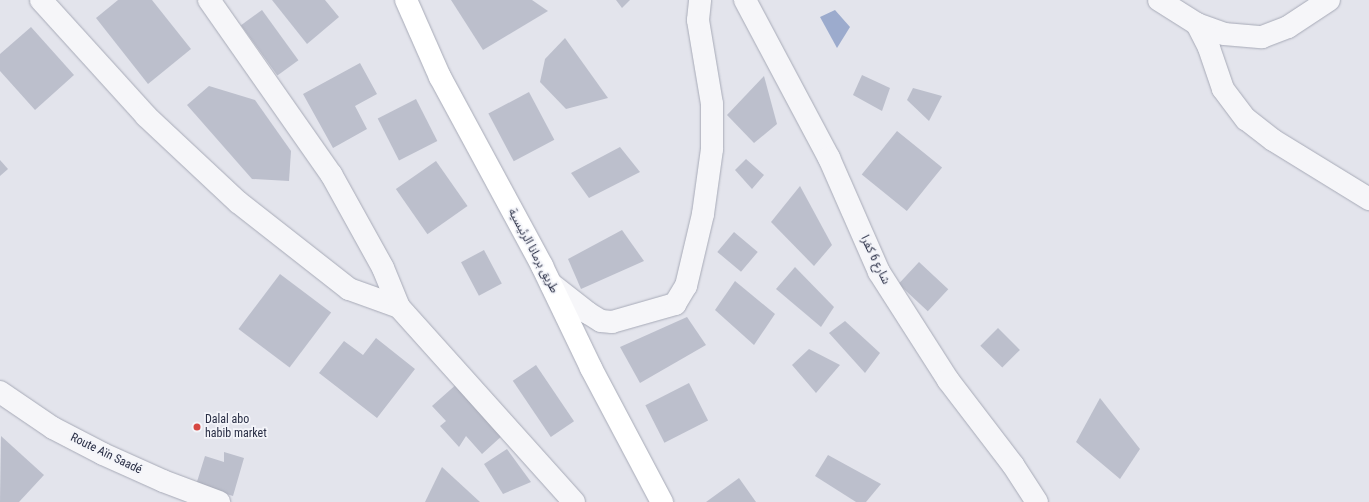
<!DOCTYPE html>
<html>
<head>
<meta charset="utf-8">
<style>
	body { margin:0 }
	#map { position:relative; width:1369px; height:502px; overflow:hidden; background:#e3e4ec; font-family:"Roboto Condensed","Noto Sans Arabic",sans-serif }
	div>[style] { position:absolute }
	.water>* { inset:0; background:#9cabcd }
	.building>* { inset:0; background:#bcbfcc; transform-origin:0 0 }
	.roads { filter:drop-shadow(0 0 1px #a7aab7) drop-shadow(0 0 1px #a7aab7) }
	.minor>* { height:22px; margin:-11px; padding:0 11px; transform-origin:11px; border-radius:11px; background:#f6f6f9 }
	.major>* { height:22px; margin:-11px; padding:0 11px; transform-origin:11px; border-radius:11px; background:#fff }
	.dots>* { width:11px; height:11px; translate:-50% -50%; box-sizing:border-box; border:2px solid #f3f4f9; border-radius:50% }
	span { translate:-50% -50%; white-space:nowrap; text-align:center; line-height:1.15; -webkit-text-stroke:3.5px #f3f4f9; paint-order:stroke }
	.street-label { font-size:12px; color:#292e45 }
	.poi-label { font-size:12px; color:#292e45 }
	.left { translate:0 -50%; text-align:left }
</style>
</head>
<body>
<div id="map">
	<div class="water">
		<i style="clip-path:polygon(835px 10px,850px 27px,837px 48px,820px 17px)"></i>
	</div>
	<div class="building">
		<i style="clip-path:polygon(118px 0,152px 0,191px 49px,148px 84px,96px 18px)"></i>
		<i style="clip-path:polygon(272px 0,325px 0,339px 17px,307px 44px)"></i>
		<i style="clip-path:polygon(451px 0,532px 0,548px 11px,483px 50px)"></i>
		<i style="clip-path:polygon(616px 0,630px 0,622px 8px)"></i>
		<i style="left:262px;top:10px;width:62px;height:26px;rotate:54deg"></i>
		<i style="clip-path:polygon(31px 27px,74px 75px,35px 110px,0 71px,0 54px)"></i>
		<i style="clip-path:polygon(565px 38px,608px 98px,566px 109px,540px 82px,545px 59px)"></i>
		<i style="clip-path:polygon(360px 63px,377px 94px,355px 106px,367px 129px,333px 148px,303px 94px)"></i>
		<i style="clip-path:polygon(862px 75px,890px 88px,882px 111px,853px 95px)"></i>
		<i style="clip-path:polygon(764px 76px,777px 124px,754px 143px,727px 115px)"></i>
		<i style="clip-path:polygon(209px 86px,255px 100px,291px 151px,289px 181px,252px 179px,187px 105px)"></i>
		<i style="clip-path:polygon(913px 88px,942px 96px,929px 121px,907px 100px)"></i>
		<i style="left:529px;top:92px;width:54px;height:46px;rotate:62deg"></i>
		<i style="left:416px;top:99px;width:47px;height:43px;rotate:63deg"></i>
		<i style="left:897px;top:131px;width:58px;height:56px;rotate:39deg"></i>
		<i style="clip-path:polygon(620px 147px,640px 172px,589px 198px,571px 173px)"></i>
		<i style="clip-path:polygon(746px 159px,764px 175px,752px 189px,735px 170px)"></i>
		<i style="clip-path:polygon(0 160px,8px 169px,0 176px)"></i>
		<i style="left:436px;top:161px;width:55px;height:49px;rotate:55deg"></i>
		<i style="clip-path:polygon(800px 186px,832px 245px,814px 266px,771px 222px)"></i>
		<i style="clip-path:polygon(622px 230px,644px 261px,581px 289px,568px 259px)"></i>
		<i style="left:734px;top:232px;width:31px;height:26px;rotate:40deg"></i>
		<i style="left:484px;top:250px;width:38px;height:26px;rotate:62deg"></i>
		<i style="left:919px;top:262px;width:40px;height:30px;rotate:43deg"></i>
		<i style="clip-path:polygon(795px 267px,834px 307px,821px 327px,776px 289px)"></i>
		<i style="left:280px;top:274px;width:64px;height:69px;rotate:37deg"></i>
		<i style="clip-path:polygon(735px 281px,775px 314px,754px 345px,715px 310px)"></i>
		<i style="clip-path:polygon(687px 317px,706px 345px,640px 383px,620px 347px)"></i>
		<i style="clip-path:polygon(845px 321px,880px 353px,865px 373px,829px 333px)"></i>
		<i style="left:998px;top:328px;width:31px;height:25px;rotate:45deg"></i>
		<i style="clip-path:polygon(376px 338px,415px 369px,377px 418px,319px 373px,344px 341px,363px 355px)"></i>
		<i style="clip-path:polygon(809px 349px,840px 365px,816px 393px,792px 365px)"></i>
		<i style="left:536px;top:365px;width:68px;height:28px;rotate:56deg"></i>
		<i style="clip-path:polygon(459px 382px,504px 434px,482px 454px,466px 436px,459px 447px,440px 426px,446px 421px,432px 406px)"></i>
		<i style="left:689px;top:383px;width:42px;height:49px;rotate:63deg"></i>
		<i style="clip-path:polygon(1100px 398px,1140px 449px,1120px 479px,1076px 442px)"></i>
		<i style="clip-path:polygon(1px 436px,44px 475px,19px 502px,0 502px)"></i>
		<i style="clip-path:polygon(507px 449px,531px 482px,503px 494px,484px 464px)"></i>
		<i style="clip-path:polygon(224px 452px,244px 458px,233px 496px,196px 485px,205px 456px,224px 462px)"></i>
		<i style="clip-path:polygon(828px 455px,881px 484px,866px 502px,856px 502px,815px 476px)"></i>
		<i style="clip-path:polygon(442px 467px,480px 502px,425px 502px)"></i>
		<i style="clip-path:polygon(739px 478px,756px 502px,706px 502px)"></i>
	</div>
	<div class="roads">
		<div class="minor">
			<i style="left:41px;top:0;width:156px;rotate:47.8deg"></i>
			<i style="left:146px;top:116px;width:126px;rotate:43.1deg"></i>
			<i style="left:238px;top:202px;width:141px;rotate:38.1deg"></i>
			<i style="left:349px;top:289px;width:53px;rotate:19.8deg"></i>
			<i style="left:209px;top:0;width:213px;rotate:55deg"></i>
			<i style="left:331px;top:174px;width:107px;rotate:61deg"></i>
			<i style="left:383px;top:268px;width:42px;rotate:67.7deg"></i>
			<i style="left:399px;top:307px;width:262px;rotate:48.1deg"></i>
			<i style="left:745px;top:0;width:179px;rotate:62deg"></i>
			<i style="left:829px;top:158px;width:124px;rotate:66.3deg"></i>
			<i style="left:879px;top:272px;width:128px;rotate:57.4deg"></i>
			<i style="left:948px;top:380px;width:107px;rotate:52.6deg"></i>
			<i style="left:1013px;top:465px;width:44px;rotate:57deg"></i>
			<i style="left:1159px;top:0;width:45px;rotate:32.3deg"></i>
			<i style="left:1197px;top:24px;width:29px;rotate:20deg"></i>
			<i style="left:1224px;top:34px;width:38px;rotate:5deg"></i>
			<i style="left:1262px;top:37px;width:28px;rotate:-21deg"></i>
			<i style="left:1288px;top:27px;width:49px;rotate:-33.4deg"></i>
			<i style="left:1197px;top:24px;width:27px;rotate:63deg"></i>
			<i style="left:1209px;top:48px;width:43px;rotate:71.1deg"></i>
			<i style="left:1223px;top:89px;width:38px;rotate:53deg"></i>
			<i style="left:1246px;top:119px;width:34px;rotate:38deg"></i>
			<i style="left:1273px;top:140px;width:113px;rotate:31.6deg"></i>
			<i style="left:551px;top:284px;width:47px;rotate:38.1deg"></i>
			<i style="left:588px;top:313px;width:15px;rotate:32deg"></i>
			<i style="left:601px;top:321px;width:11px;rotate:5deg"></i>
			<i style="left:612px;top:322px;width:66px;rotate:-15.9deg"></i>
			<i style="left:675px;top:304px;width:21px;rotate:-59deg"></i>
			<i style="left:686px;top:286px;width:74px;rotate:-76.7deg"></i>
			<i style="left:703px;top:214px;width:66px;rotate:-82.1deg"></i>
			<i style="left:712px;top:149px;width:45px;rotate:-90deg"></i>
			<i style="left:712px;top:104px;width:85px;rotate:-99.5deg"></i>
			<i style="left:698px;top:20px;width:20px;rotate:-84deg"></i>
			<i style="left:0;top:392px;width:64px;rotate:34.2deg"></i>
			<i style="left:53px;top:428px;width:56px;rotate:27.5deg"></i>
			<i style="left:103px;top:454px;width:66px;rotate:24.2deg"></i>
			<i style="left:163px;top:481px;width:60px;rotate:20.6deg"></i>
		</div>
		<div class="major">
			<i style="left:406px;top:0;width:84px;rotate:66.2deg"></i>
			<i style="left:440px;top:77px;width:215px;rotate:61.6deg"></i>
			<i style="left:542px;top:266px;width:113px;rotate:64.3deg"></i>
			<i style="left:591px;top:368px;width:152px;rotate:62.1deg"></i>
		</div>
	</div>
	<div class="dots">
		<i style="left:197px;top:427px;background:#d64742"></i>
	</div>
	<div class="street-label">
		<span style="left:533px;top:251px;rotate:62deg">طريق برمانا الرئيسية</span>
		<span style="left:875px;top:260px;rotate:64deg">شارع 6 كفرا</span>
		<span style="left:106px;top:454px;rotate:26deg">Route Aïn Saadé</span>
	</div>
	<div class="poi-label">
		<span class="left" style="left:205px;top:427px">Dalal abo<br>habib market</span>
	</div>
</div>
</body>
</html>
